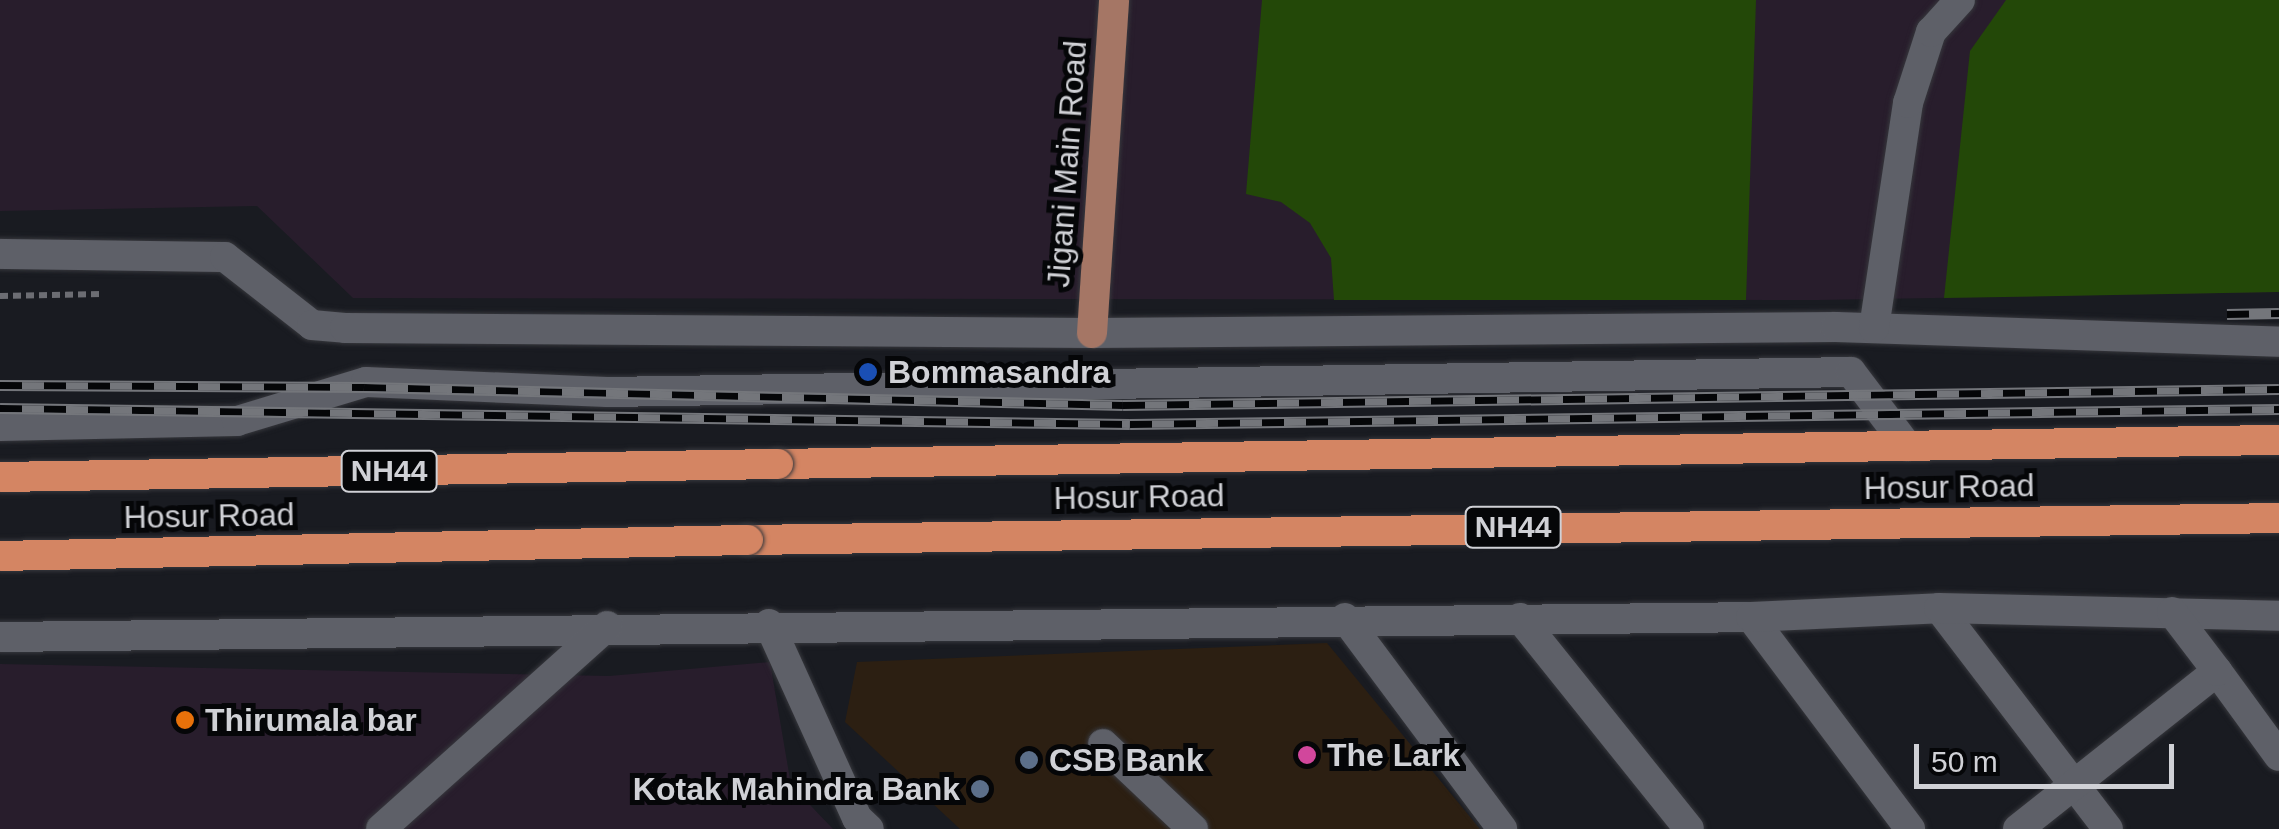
<!DOCTYPE html>
<html>
<head>
<meta charset="utf-8">
<style>
	body { margin:0 }
	#map { position:relative; width:2279px; height:829px; overflow:hidden; background:#191b21; font-family:Helvetica,sans-serif }
	div>[style] { position:absolute }
	.commercial>* { inset:0; background:#2c1f12 }
	.industrial>* { inset:0; background:#281d2c }
	.green>* { inset:0; background:#234808 }
	.path>* { height:6px; margin-top:-3px; transform-origin:0; background:repeating-linear-gradient(90deg,#6c6d73 0 8px,transparent 0 13px) }
	.roads { filter:drop-shadow(0 0 2px #36373c) drop-shadow(0 0 2px #36373c) }
	.minor>* { height:30px; margin:-15px; padding:0 15px; transform-origin:15px; border-radius:15px; background:#5e6068 }
	.major>* { height:30px; margin:-15px; padding:0 15px; transform-origin:15px; border-radius:15px; background:#a57665 }
	.highway>* { height:30px; margin:-15px; padding:0 15px; transform-origin:15px; border-radius:15px; background:#d48563 }
	.rail>* { height:11px; margin-top:-5.5px; transform-origin:0; background:repeating-linear-gradient(90deg,#050608 0 22px,#74767b 0 44px); box-sizing:border-box; border-block:2px solid #74767b }
	.bridges { filter:drop-shadow(0 0 2px #36373c) drop-shadow(0 0 2px #36373c) }
	.highway-bridge>* { height:30px; margin:-15px; padding:0 15px; transform-origin:15px; border-radius:15px; background:#d48563 }
	.dots>* { width:28px; height:28px; translate:-50% -50%; box-sizing:border-box; border:5px solid #050608; border-radius:50% }
	span { translate:-50% -50%; white-space:nowrap; text-align:center; line-height:1.15; -webkit-text-stroke:10px #050608; paint-order:stroke }
	.shield-label span { padding:2px 8px; background:#050608; border:2px solid; border-radius:8px; -webkit-text-stroke-width:0 }
	.shield-label { font-size:30px; color:#d0d1d6; font-weight:700 }
	.street-label { font-size:32px; color:#d0d1d6 }
	.poi-label { font-size:32px; color:#d0d1d6; font-weight:700 }
	.left { translate:0 -50%; text-align:left }
	.right { translate:-100% -50%; text-align:right }
	.scale { position:absolute; left:1914px; top:744px; width:260px; height:45px; box-sizing:border-box; border:5px solid #d0d1d6; border-top:0; padding-left:12px; font-size:30px; line-height:35px; white-space:nowrap; color:#d0d1d6; -webkit-text-stroke:8px #050608; paint-order:stroke }
</style>
</head>
<body>
<div id="map">
	<div class="commercial">
		<i style="clip-path:polygon(1327px 643px,1480px 829px,960px 829px,845px 722px,857px 662px)"></i>
	</div>
	<div class="industrial">
		<i style="clip-path:polygon(0 0,2279px 0,2279px 292px,1817px 300px,353px 298px,257px 206px,0 211px)"></i>
		<i style="clip-path:polygon(770px 662px,791px 785px,833px 829px,0 829px,0 664px,609px 676px)"></i>
	</div>
	<div class="green">
		<i style="clip-path:polygon(1262px 0,1756px 0,1746px 300px,1334px 300px,1331px 258px,1310px 223px,1281px 202px,1246px 194px)"></i>
		<i style="clip-path:polygon(2006px 0,2279px 0,2279px 292px,1944px 298px,1970px 51px)"></i>
	</div>
	<div class="path">
		<i style="left:0;top:296px;width:102px;rotate:-1.1deg"></i>
	</div>
	<div class="roads">
		<div class="minor">
			<i style="left:0;top:254px;width:225px;rotate:0.8deg"></i>
			<i style="left:225px;top:257px;width:110px;rotate:38deg"></i>
			<i style="left:312px;top:325px;width:33px;rotate:5deg"></i>
			<i style="left:345px;top:328px;width:747px;rotate:0.38deg"></i>
			<i style="left:1092px;top:333px;width:744px;rotate:-0.46deg"></i>
			<i style="left:1836px;top:327px;width:443px;rotate:1.9deg"></i>
			<i style="left:1874px;top:328px;width:228px;rotate:-81.4deg"></i>
			<i style="left:1908px;top:103px;width:75px;rotate:-72.1deg"></i>
			<i style="left:1931px;top:32px;width:43px;rotate:-47.8deg"></i>
			<i style="left:0;top:426px;width:237px;rotate:-1.2deg"></i>
			<i style="left:237px;top:421px;width:135px;rotate:-16.8deg"></i>
			<i style="left:366px;top:382px;width:241px;rotate:2.4deg"></i>
			<i style="left:607px;top:392px;width:1244px;rotate:-0.92deg"></i>
			<i style="left:1851px;top:372px;width:93px;rotate:52.9deg"></i>
			<i style="left:1939px;top:608px;width:278px;rotate:52.6deg"></i>
			<i style="left:1751px;top:617px;width:265px;rotate:53.1deg"></i>
			<i style="left:1345px;top:618px;width:263px;rotate:53.3deg"></i>
			<i style="left:1520px;top:618px;width:270px;rotate:51.3deg"></i>
			<i style="left:769px;top:624px;width:213px;rotate:65.6deg"></i>
			<i style="left:857px;top:818px;width:16px;rotate:43deg"></i>
			<i style="left:0;top:637px;width:1751px;rotate:-0.65deg"></i>
			<i style="left:1751px;top:617px;width:188px;rotate:-2.7deg"></i>
			<i style="left:1939px;top:608px;width:340px;rotate:1.3deg"></i>
			<i style="left:2217px;top:671px;width:105px;rotate:53.9deg"></i>
			<i style="left:1103px;top:744px;width:124px;rotate:43.4deg"></i>
			<i style="left:381px;top:829px;width:304px;rotate:-41.9deg"></i>
			<i style="left:2018px;top:829px;width:254px;rotate:-38.4deg"></i>
			<i style="left:2217px;top:671px;width:74px;rotate:-127.3deg"></i>
		</div>
		<div class="major">
			<i style="left:1092px;top:333px;width:334px;rotate:-86.2deg"></i>
		</div>
		<div class="highway">
			<i style="left:778px;top:464px;width:1501px;rotate:-0.92deg"></i>
			<i style="left:748px;top:540px;width:1531px;rotate:-0.82deg"></i>
		</div>
	</div>
	<div class="rail">
		<i style="left:2227px;top:314px;width:52px;rotate:-1.1deg"></i>
		<i style="left:0;top:385px;width:364px;rotate:0.3deg"></i>
		<i style="left:364px;top:387px;width:759px;rotate:1.36deg"></i>
		<i style="left:1123px;top:405px;width:1156px;rotate:-0.79deg"></i>
		<i style="left:0;top:408px;width:1130px;rotate:0.81deg"></i>
		<i style="left:1130px;top:424px;width:1149px;rotate:-0.75deg"></i>
	</div>
	<div class="bridges">
		<div class="highway-bridge">
			<i style="left:0;top:477px;width:778px;rotate:-0.96deg"></i>
			<i style="left:0;top:556px;width:748px;rotate:-1.23deg"></i>
		</div>
	</div>
	<div class="dots">
		<i style="left:868px;top:372px;background:#1a4fb4"></i>
		<i style="left:185px;top:720px;background:#e8710a"></i>
		<i style="left:1307px;top:755px;background:#d1479c"></i>
		<i style="left:1029px;top:760px;background:#5c6f8a"></i>
		<i style="left:980px;top:789px;background:#5c6f8a"></i>
	</div>
	<div class="shield-label">
		<span style="left:389px;top:471px">NH44</span>
		<span style="left:1513px;top:527px">NH44</span>
	</div>
	<div class="street-label">
		<span style="left:1067px;top:164px;rotate:-86deg">Jigani Main Road</span>
		<span style="left:1949px;top:487px;rotate:-1deg">Hosur Road</span>
		<span style="left:1139px;top:497px;rotate:-1deg">Hosur Road</span>
		<span style="left:209px;top:516px;rotate:-1deg">Hosur Road</span>
	</div>
	<div class="poi-label">
		<span class="left" style="left:888px;top:372px">Bommasandra</span>
		<span class="left" style="left:205px;top:720px">Thirumala bar</span>
		<span class="left" style="left:1327px;top:755px">The Lark</span>
		<span class="left" style="left:1049px;top:760px">CSB Bank</span>
		<span class="right" style="left:960px;top:789px">Kotak Mahindra Bank</span>
	</div>
	<div class="scale">50 m</div>
</div>
</body>
</html>
